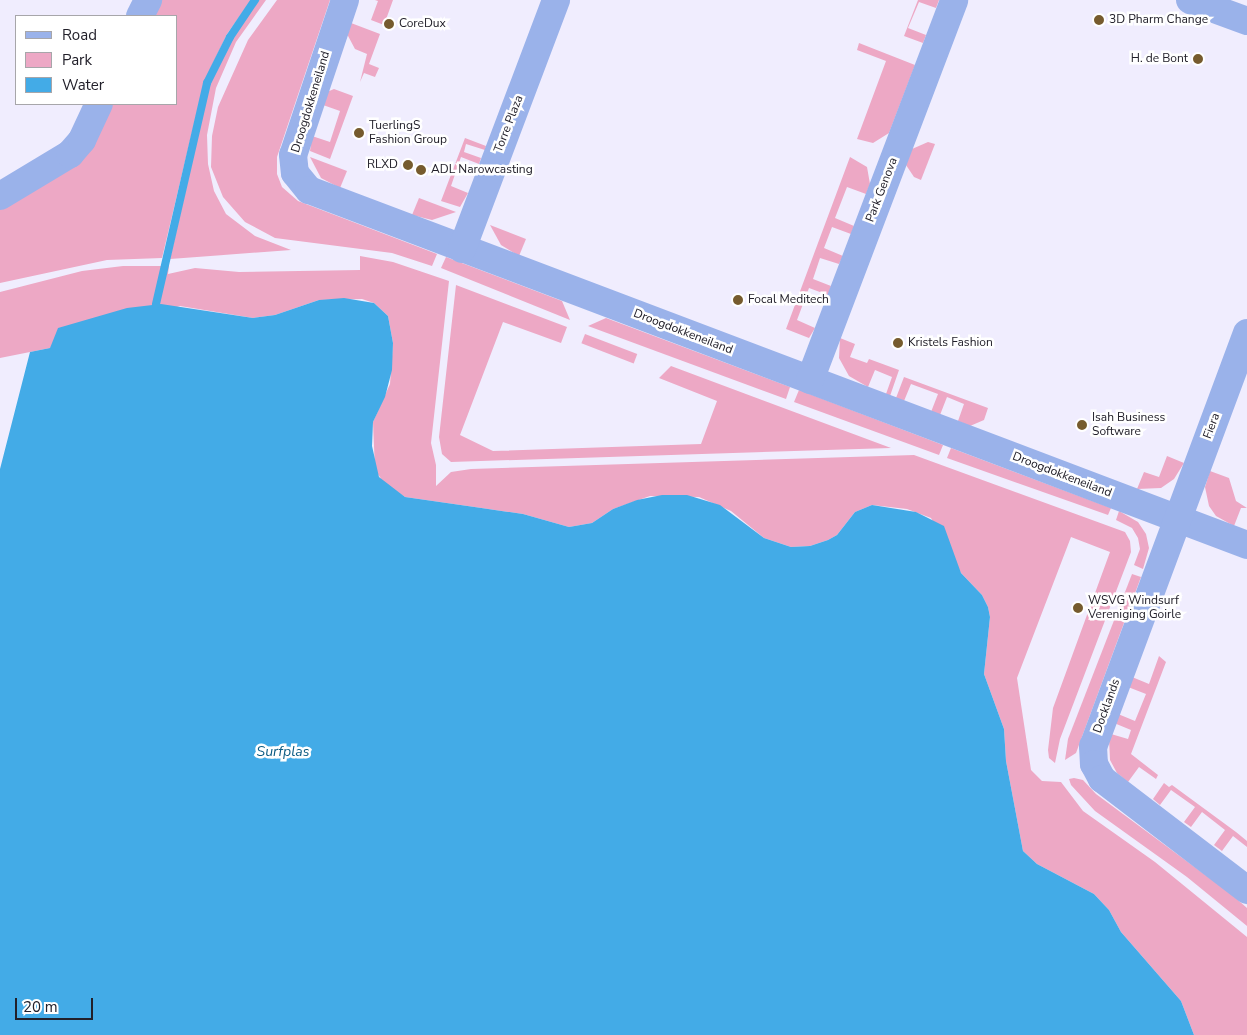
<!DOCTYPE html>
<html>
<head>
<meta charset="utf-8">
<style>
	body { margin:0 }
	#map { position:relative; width:1247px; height:1035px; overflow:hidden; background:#f0edfe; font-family:"Nunito Sans",sans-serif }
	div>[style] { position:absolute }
	.green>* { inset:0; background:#eda8c5; transform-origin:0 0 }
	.water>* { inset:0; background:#43abe7 }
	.stream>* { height:8px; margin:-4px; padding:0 4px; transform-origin:4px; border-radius:4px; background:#43abe7 }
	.street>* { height:28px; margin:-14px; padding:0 14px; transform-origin:14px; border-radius:14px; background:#9ab2ea }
	.dots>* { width:14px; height:14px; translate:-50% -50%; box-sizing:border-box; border:2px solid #fff; border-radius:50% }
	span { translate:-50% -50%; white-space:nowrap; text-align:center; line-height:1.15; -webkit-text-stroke:5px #fff; paint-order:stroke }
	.poi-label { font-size:12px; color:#22202a }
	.left { translate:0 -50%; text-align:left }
	.right { translate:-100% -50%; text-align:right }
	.street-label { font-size:12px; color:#22202a }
	.water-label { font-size:14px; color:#0b5b83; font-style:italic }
	.legend { position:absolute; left:15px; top:15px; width:162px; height:90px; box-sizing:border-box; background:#fff; border:1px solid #a7a6aa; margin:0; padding:6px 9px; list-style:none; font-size:15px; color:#22202a }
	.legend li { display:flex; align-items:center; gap:10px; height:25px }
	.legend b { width:25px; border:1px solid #a7a6aa }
	.scale { position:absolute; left:15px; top:998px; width:78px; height:22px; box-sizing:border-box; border:2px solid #22202a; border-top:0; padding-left:6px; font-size:15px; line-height:18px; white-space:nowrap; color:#22202a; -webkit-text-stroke:4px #fff; paint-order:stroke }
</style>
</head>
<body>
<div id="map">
	<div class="green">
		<i style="clip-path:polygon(159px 0,251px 0,227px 34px,204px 82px,162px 258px,107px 260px,0 283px,0 207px,110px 104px,176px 104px,176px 16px,151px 16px)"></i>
		<i style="clip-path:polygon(258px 0,266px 0,236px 42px,216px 88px,207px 135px,208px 164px,214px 191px,226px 214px,255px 236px,291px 250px,170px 259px,210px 84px,235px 33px)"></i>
		<i style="clip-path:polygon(277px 0,330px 0,277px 157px,277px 174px,282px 187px,298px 201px,437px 254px,432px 266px,392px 253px,275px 238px,245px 222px,223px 197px,211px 167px,212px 136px,218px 107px,248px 40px)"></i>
		<i style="clip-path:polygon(375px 0,393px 0,384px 25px,371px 20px,378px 1px)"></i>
		<i style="clip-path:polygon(918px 0,939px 0,936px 8px,919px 2px,908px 28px,926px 35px,923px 43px,904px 36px)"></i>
		<i style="clip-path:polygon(351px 23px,380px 34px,369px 64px,379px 68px,375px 77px,364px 73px,360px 82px,367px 54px,355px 49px,347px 34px)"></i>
		<i style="clip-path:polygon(859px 43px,915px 65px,889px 133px,873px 143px,857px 139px,886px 61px,857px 50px)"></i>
		<i style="clip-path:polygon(334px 89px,353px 96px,330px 159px,310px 151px,312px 136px,330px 142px,340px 111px,323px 105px,327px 92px)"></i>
		<i style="clip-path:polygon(465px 138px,486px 146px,485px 150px,466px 144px,464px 152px,481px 158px,479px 164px,461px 157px,451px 186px,468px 193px,460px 207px,441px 201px)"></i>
		<i style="clip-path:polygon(928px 142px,935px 144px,921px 180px,914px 177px,906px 165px,912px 149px)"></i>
		<i style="clip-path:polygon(310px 157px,347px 171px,340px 188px,321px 178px)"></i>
		<i style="clip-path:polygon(850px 157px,867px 167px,870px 184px,866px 194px,847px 187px,835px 218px,854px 226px,851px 234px,832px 227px,824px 248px,843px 256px,839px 264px,820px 258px,813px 279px,831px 286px,828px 295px,809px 288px,797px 320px,815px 328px,809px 338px,786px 329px)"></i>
		<i style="clip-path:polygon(419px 198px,456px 212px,432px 220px,412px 215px)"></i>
		<i style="clip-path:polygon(490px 225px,526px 239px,519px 256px,501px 245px)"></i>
		<i style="clip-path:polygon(360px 256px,393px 262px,449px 281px,431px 443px,436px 465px,436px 486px,451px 472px,471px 469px,914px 455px,1125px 532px,1130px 541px,1131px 552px,1060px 739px,1055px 763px,1049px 758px,1048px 750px,1053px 708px,1110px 552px,1071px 537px,1017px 678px,1031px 770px,1042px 781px,1061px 782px,1083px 811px,1155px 862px,1247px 937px,1247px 1035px,1194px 1035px,1181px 1001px,1121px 932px,1109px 910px,1094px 894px,1037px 864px,1023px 851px,1006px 761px,1004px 729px,984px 674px,990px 617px,988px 607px,982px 595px,961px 573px,931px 518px,907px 509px,872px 505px,855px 512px,837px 535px,828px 540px,810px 546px,791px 547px,764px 538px,731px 511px,699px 497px,650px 496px,613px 509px,592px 523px,569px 527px,523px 514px,405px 497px,384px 483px,375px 470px,373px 422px,390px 384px,393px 343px,388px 316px,374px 303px,362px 299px,319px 300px,275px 315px,253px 318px,180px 306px,50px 348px,0 358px,0 292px,82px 271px,123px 266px,169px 266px,168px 274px,195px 268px,239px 272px,360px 270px)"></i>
		<i style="clip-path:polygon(446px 257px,562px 301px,570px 320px,441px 268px)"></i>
		<i style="clip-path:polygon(456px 285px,567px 327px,561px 343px,503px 322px,460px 435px,493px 451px,701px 444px,717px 401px,659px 378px,671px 366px,891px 448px,451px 462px,442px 454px,439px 437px)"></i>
		<i style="clip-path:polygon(606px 318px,790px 387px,786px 399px,588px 326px)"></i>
		<i style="left:585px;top:334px;width:56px;height:10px;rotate:21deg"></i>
		<i style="clip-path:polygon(840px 338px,855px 344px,850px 357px,867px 363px,869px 359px,899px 370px,890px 396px,886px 394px,892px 377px,875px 370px,868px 387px,849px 376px,839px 358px)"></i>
		<i style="clip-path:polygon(904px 377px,988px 408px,984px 420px,970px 426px,958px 421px,964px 404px,947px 397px,940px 415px,931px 412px,938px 394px,911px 384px,904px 401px,896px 398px)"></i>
		<i style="clip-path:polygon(799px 390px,943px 445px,939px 455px,794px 402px)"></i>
		<i style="clip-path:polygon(951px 448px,1111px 508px,1108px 515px,947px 458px)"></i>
		<i style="clip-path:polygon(1167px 456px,1184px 463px,1174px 479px,1161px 488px,1137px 489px,1144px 472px,1159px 477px)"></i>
		<i style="clip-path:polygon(1210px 471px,1229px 478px,1236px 501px,1247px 508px,1241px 508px,1234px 526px,1216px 516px,1209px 506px,1205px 487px)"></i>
		<i style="clip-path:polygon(1119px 511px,1138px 522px,1146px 534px,1149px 548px,1143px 569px,1134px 565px,1140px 549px,1138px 538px,1132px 528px,1116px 520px)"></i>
		<i style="clip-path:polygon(1132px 574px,1141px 577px,1076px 753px,1065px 760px,1068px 739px)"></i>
		<i style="clip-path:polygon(1159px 656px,1166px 662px,1131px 754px,1158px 775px,1156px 779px,1139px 767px,1128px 782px,1117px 773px,1110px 760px,1109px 738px,1111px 734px,1128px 739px,1131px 730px,1114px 723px,1118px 714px,1135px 721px,1146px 694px,1128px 687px,1132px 677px,1149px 684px)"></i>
		<i style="clip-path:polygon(1074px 778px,1083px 780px,1096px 794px,1231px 894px,1247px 908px,1247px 926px,1187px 877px,1095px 811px,1071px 785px,1069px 779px)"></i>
		<i style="clip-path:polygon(1164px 783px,1169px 787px,1172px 785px,1236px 832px,1247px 841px,1247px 847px,1233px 836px,1222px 851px,1214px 845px,1225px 830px,1202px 812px,1191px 827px,1184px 822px,1195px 807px,1171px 790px,1160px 805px,1153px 799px)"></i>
	</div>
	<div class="water">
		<i style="clip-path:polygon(344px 298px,374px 303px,388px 316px,393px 343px,392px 370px,385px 397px,373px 422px,372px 446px,379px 477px,405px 497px,523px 514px,569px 527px,592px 523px,613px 509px,637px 500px,662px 495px,687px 495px,720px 505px,764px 538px,791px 547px,810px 546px,828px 540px,837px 535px,855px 512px,872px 505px,916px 512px,944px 526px,961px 573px,982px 595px,988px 607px,990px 617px,984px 674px,1004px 729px,1006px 761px,1023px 851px,1037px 864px,1094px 894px,1109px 910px,1121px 932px,1181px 1001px,1194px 1035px,0 1035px,0 469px,30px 352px,50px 348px,58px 328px,127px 308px,161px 304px,253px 318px,275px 315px,319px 300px)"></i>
	</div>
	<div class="stream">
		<i style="left:156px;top:304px;width:227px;rotate:-77deg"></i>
		<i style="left:207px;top:83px;width:51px;rotate:-63.4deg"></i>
		<i style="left:230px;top:37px;width:45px;rotate:-56deg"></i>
	</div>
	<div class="street">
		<i style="left:345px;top:0;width:163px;rotate:108.5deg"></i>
		<i style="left:293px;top:155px;width:18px;rotate:84deg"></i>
		<i style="left:295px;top:173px;width:22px;rotate:51deg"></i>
		<i style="left:309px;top:190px;width:1003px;rotate:20.73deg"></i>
		<i style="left:1190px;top:0;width:61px;rotate:20.2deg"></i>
		<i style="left:140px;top:16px;width:18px;rotate:-63deg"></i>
		<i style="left:0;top:196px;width:82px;rotate:-31deg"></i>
		<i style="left:70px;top:154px;width:18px;rotate:-49deg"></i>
		<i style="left:82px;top:140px;width:40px;rotate:-65deg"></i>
		<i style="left:462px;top:249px;width:266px;rotate:-69.3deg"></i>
		<i style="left:1247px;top:333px;width:441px;rotate:110.4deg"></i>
		<i style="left:1093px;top:746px;width:18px;rotate:87deg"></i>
		<i style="left:1094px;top:764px;width:17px;rotate:62deg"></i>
		<i style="left:1102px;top:779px;width:183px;rotate:37.4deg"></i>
		<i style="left:810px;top:380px;width:406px;rotate:-69.2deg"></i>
	</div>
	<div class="dots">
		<i style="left:1099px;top:20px;background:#765b2e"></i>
		<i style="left:389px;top:24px;background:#765b2e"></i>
		<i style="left:1198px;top:59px;background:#765b2e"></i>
		<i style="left:359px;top:133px;background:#765b2e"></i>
		<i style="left:408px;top:165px;background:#765b2e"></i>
		<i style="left:421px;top:170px;background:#765b2e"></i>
		<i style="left:738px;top:300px;background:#765b2e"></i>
		<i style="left:898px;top:343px;background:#765b2e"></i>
		<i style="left:1082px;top:425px;background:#765b2e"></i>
		<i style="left:1078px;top:608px;background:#765b2e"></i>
	</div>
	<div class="poi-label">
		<span class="left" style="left:1109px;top:20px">3D Pharm Change</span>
		<span class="left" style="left:399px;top:24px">CoreDux</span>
		<span class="right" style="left:1188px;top:59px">H. de Bont</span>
		<span class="left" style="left:369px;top:133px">TuerlingS<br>Fashion Group</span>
		<span class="right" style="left:398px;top:165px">RLXD</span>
		<span class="left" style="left:431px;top:170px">ADL Narowcasting</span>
		<span class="left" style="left:748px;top:300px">Focal Meditech</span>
		<span class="left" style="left:908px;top:343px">Kristels Fashion</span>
		<span class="left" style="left:1092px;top:425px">Isah Business<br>Software</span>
		<span class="left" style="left:1088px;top:608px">WSVG Windsurf<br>Vereniging Goirle</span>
	</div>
	<div class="street-label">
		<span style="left:311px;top:102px;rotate:-73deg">Droogdokkeneiland</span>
		<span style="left:509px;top:124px;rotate:-69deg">Torre Plaza</span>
		<span style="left:882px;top:190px;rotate:-69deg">Park Genova</span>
		<span style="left:683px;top:332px;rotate:21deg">Droogdokkeneiland</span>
		<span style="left:1212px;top:426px;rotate:-69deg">Fiera</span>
		<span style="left:1062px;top:475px;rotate:21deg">Droogdokkeneiland</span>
		<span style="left:1107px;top:706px;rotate:-70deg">Docklands</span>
	</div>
	<div class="water-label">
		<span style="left:283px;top:752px">Surfplas</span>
	</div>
	<ul class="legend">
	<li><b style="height:6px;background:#9ab2ea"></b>Road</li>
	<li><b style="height:14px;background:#eda8c5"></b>Park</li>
	<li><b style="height:14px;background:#43abe7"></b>Water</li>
	</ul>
	<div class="scale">20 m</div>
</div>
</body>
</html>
